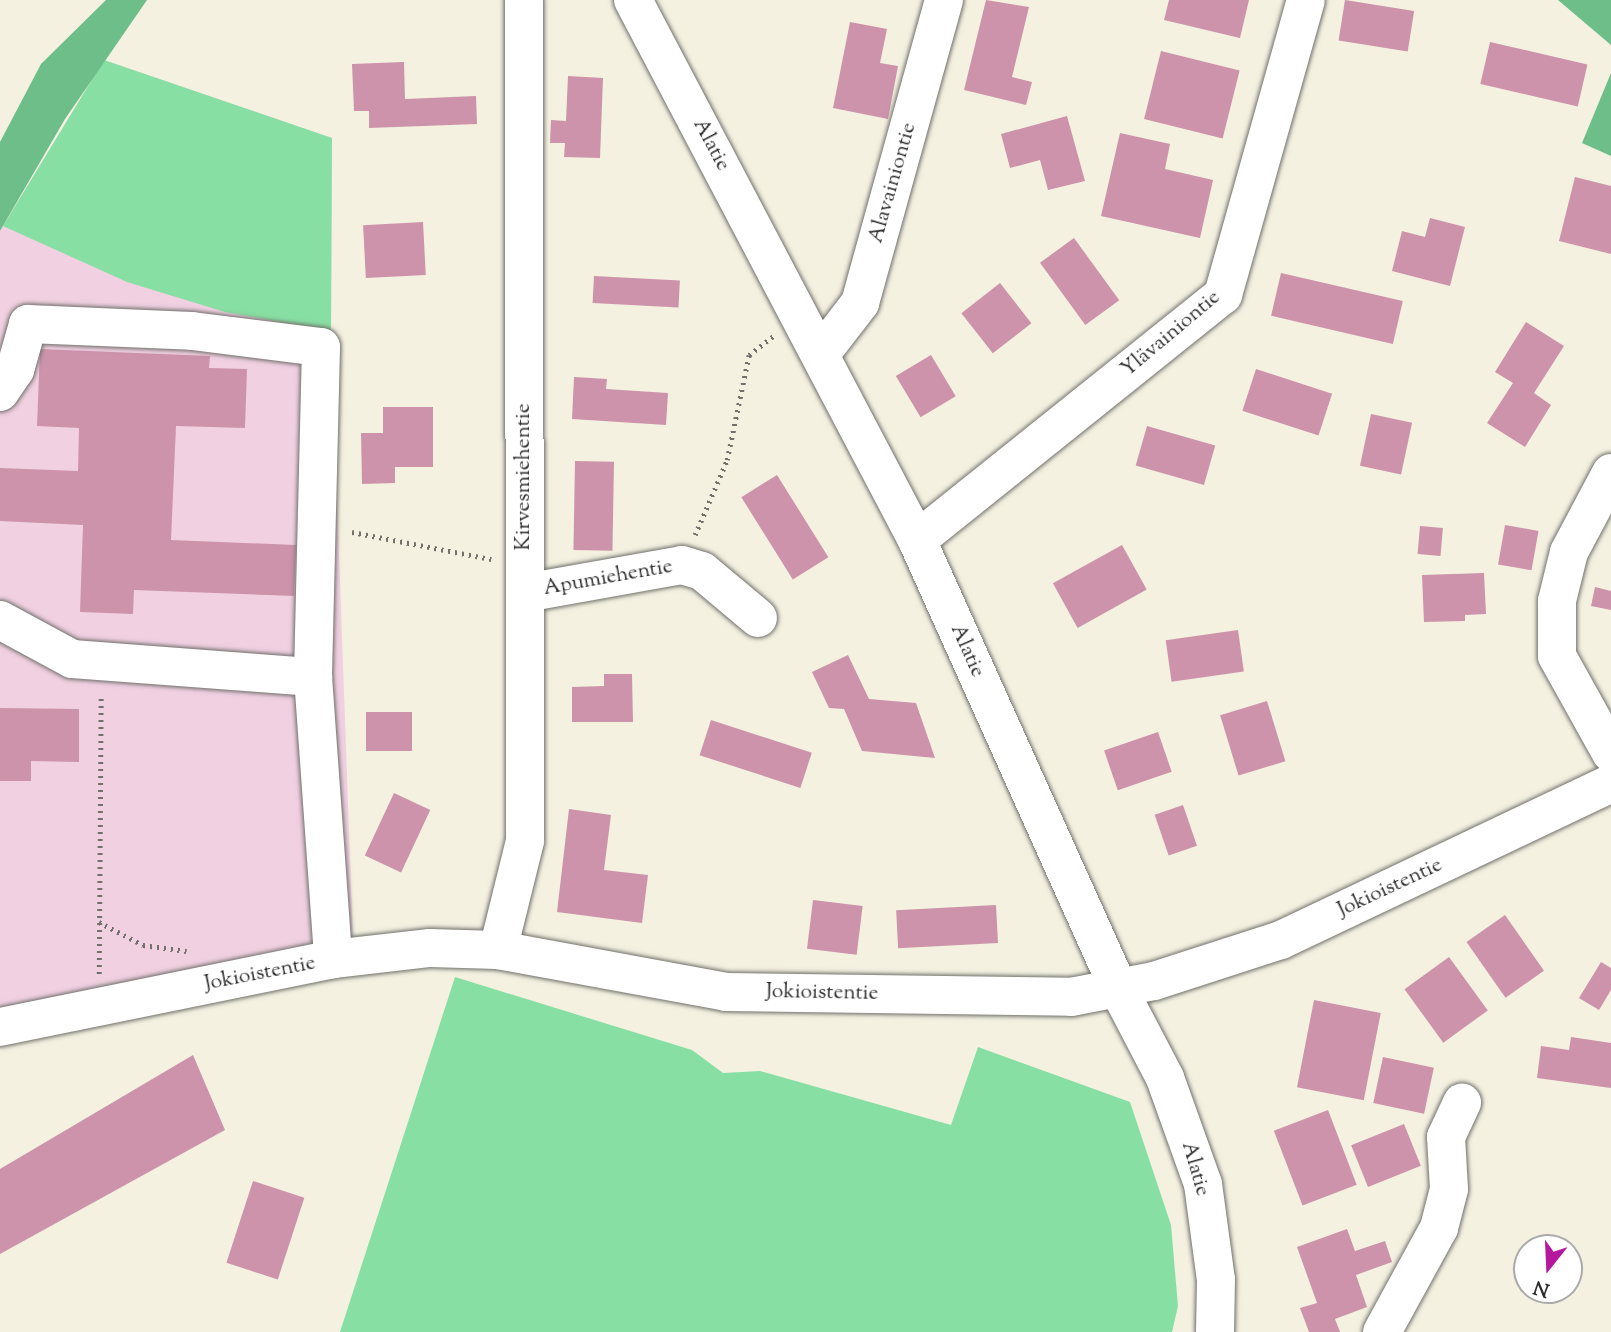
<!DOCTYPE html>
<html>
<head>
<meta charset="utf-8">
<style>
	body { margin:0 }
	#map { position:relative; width:1611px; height:1332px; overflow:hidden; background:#f4f1e1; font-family:"Sorts Mill Goudy",serif }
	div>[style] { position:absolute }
	.built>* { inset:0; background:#f1d0e2 }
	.green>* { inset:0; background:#88dfa3 }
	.forest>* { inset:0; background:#6ebe89 }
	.building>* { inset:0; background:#cd93aa; transform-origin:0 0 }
	.path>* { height:4.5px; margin-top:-2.25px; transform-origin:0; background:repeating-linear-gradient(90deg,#71706b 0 2px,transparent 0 7px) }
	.roads { filter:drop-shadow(0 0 2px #71706b) drop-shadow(0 0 2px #71706b) }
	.minor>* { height:38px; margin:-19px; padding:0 19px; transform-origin:19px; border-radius:19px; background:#fff }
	span { translate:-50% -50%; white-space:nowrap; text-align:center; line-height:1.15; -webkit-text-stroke:5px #fff; paint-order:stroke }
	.street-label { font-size:21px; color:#2b2b2b }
	.north { position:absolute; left:1513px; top:1234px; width:70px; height:70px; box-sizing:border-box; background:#fff; border:2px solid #aaa; border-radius:50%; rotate:198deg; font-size:19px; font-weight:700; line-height:28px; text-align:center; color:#2b2b2b }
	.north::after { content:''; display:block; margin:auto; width:24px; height:32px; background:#b5179e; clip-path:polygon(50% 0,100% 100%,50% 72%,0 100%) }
</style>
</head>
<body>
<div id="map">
	<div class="built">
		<i style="clip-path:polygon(104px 60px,332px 138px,331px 331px,353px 942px,0 1016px,0 231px)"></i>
	</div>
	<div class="green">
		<i style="clip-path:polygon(104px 60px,332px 138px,331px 331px,225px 312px,127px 282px,3px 226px)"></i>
		<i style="clip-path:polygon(455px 977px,692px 1050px,723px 1073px,760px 1071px,951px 1125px,978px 1047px,1130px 1102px,1171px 1225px,1178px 1306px,1172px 1332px,340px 1332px)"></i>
	</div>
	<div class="forest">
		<i style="clip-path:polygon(106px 0,147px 0,65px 119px,0 231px,0 142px,41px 64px)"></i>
		<i style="clip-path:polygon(1558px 0,1611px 0,1611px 45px)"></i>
		<i style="clip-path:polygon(1611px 73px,1611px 156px,1582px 143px)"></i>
	</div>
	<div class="building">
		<i style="clip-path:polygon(986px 0,1029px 7px,1012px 77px,1032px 82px,1026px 105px,964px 90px)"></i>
		<i style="clip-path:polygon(1169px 0,1249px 0,1240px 38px,1164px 20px)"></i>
		<i style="left:1345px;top:0;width:70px;height:41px;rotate:9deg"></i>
		<i style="clip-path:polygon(850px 22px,887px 29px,880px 63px,898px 66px,888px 119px,833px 108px)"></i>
		<i style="left:1490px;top:42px;width:100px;height:43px;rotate:13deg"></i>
		<i style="left:1161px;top:51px;width:81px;height:70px;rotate:14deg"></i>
		<i style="clip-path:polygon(404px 62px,405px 99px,476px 96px,477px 124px,369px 128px,369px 111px,354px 111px,352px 64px)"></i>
		<i style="clip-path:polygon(568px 76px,603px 78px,600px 158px,564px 157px,565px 143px,550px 143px,551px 120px,566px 121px)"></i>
		<i style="clip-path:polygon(1067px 116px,1085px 181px,1048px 190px,1040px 160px,1010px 168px,1001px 134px)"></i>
		<i style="clip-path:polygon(1120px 133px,1170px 144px,1165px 169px,1213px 180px,1200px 238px,1101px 216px)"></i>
		<i style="clip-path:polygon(1575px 177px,1611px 186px,1611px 254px,1559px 241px)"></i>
		<i style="clip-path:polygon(1430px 218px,1465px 227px,1450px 286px,1392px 271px,1402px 231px,1425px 237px)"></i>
		<i style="left:423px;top:222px;width:53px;height:60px;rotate:87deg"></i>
		<i style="left:1074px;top:238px;width:77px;height:42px;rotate:54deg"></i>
		<i style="left:1281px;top:273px;width:125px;height:44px;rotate:13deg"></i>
		<i style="left:594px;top:276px;width:86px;height:27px;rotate:3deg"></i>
		<i style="left:1000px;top:283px;width:51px;height:49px;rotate:52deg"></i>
		<i style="clip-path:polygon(1526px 322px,1564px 346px,1534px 393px,1551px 405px,1525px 447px,1487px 423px,1513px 383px,1495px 372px)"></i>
		<i style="clip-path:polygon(40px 349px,210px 356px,209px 368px,247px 369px,245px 428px,176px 426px,171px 540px,296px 545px,294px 596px,134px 590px,133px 614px,80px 612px,83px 525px,0 521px,0 468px,78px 471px,79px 428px,37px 426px)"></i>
		<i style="left:931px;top:355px;width:48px;height:41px;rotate:59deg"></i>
		<i style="left:1256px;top:369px;width:80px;height:44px;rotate:18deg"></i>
		<i style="clip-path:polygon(574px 377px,607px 379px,606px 389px,668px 393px,666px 425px,572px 419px)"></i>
		<i style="clip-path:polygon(383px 407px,433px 407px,433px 467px,395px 467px,395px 483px,362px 484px,361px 433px,383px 433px)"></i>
		<i style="left:1371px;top:414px;width:42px;height:53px;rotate:12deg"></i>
		<i style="left:1147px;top:426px;width:71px;height:41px;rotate:16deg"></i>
		<i style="left:575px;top:461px;width:39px;height:89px;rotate:1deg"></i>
		<i style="left:777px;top:475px;width:97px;height:42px;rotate:58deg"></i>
		<i style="left:1505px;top:525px;width:34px;height:40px;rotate:10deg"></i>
		<i style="left:1420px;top:526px;width:23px;height:28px;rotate:5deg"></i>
		<i style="left:1122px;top:545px;width:51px;height:79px;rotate:61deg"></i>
		<i style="clip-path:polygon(1484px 573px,1486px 614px,1465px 615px,1465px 621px,1424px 622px,1422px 575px)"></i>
		<i style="clip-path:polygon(1595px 587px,1611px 591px,1611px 610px,1591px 606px)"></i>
		<i style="left:1238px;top:630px;width:42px;height:73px;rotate:82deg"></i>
		<i style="clip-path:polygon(848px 655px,869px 699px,916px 703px,935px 758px,862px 751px,844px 709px,829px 708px,812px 672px)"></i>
		<i style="clip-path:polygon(604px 674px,632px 674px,633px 722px,572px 722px,572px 687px,604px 686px)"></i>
		<i style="left:1267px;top:701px;width:63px;height:49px;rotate:73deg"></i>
		<i style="clip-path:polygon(0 708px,79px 709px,79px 762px,31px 761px,31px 781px,0 781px)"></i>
		<i style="left:366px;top:712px;width:46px;height:39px"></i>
		<i style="left:711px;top:720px;width:106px;height:37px;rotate:18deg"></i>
		<i style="left:1158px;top:732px;width:42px;height:57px;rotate:71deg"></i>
		<i style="left:394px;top:793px;width:40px;height:69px;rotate:25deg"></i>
		<i style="left:1183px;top:805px;width:43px;height:30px;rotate:71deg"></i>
		<i style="clip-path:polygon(569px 809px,611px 815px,604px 870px,648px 875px,642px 923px,557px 912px)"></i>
		<i style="left:813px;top:900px;width:50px;height:49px;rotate:7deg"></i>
		<i style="left:996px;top:905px;width:38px;height:100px;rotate:87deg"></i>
		<i style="left:1505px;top:915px;width:68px;height:47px;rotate:55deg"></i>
		<i style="left:1449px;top:957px;width:66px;height:55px;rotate:54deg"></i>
		<i style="clip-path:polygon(1601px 962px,1611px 968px,1611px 990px,1599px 1010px,1579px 998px)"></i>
		<i style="left:1314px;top:1000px;width:68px;height:89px;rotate:11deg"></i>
		<i style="clip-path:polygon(1571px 1037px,1611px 1043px,1611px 1088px,1537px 1078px,1541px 1046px,1569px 1050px)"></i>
		<i style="clip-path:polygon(193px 1055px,225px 1130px,0 1254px,0 1169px)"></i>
		<i style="left:1383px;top:1057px;width:52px;height:47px;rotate:12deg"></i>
		<i style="left:1328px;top:1110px;width:80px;height:58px;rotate:69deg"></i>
		<i style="left:1404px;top:1124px;width:45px;height:57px;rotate:68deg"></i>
		<i style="left:253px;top:1181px;width:54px;height:86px;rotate:18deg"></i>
		<i style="clip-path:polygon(1347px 1229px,1355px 1251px,1385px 1241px,1392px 1262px,1356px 1275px,1367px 1307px,1335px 1319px,1340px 1332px,1309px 1332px,1300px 1308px,1317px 1303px,1297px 1247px)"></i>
	</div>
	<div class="path">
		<i style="left:352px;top:532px;width:142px;rotate:11deg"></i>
		<i style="left:695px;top:535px;width:82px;rotate:-66.9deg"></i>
		<i style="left:727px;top:460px;width:107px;rotate:-78.2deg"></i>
		<i style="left:749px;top:355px;width:31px;rotate:-38deg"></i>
		<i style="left:99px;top:922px;width:50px;rotate:27.6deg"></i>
		<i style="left:143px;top:945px;width:44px;rotate:7.8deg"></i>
		<i style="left:99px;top:974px;width:279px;rotate:-89.6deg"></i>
	</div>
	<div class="roads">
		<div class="minor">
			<i style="left:633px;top:0;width:610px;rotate:62.26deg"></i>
			<i style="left:917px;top:540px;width:491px;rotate:65.8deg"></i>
			<i style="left:1118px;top:988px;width:102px;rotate:62.4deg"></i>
			<i style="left:1165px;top:1078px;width:113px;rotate:70.3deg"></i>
			<i style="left:1203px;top:1184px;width:97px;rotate:82.3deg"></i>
			<i style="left:1216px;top:1280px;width:52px;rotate:91.1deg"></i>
			<i style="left:820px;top:355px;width:66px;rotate:-52.4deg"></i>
			<i style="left:860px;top:303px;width:314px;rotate:-74.5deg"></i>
			<i style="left:0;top:392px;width:27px;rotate:-56deg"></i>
			<i style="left:15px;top:370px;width:48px;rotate:-74.2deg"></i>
			<i style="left:28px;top:324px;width:164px;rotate:2.4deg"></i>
			<i style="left:192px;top:331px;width:130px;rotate:7.1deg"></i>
			<i style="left:321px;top:347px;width:330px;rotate:91.4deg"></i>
			<i style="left:313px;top:677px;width:283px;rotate:85.9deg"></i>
			<i style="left:1611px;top:473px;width:89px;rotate:118deg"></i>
			<i style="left:1569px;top:552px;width:50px;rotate:103.8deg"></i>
			<i style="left:1557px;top:601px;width:55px;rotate:90deg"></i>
			<i style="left:1557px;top:656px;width:111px;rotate:60.9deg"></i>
			<i style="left:917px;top:540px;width:392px;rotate:-38.7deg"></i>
			<i style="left:1223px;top:295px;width:306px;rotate:-74.3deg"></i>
			<i style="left:525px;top:593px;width:159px;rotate:-10.1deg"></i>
			<i style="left:682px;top:565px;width:21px;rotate:17deg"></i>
			<i style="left:702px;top:571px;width:73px;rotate:40deg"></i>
			<i style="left:0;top:620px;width:82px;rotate:28.4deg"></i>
			<i style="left:72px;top:659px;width:242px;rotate:4.3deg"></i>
			<i style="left:498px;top:950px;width:112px;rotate:-76.1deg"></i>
			<i style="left:525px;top:841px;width:841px;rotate:-90.07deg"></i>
			<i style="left:0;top:1027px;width:340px;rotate:-11.5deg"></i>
			<i style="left:333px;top:959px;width:98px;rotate:-6.5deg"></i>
			<i style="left:430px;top:948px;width:68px;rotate:1.7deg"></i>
			<i style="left:498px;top:950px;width:232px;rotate:10.4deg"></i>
			<i style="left:726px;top:992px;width:345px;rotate:0.8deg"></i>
			<i style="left:1071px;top:997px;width:85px;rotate:-10.9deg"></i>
			<i style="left:1154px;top:981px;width:133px;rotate:-17.9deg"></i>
			<i style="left:1281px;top:940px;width:365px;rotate:-25.4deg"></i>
			<i style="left:1382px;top:1332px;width:119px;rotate:-61.3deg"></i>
			<i style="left:1439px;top:1228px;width:40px;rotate:-75.6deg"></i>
			<i style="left:1449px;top:1189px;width:52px;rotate:-93.3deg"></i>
			<i style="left:1446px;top:1137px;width:38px;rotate:-65deg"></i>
		</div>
	</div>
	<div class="street-label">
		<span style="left:711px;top:145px;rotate:62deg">Alatie</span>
		<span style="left:893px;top:183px;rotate:-74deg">Alavainiontie</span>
		<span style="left:1171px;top:334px;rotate:-40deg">Ylävainiontie</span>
		<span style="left:524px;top:477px;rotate:-90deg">Kirvesmiehentie</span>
		<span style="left:608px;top:578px;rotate:-10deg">Apumiehentie</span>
		<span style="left:967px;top:651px;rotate:66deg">Alatie</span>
		<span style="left:1390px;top:888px;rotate:-25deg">Jokioistentie</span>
		<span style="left:260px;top:974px;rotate:-11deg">Jokioistentie</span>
		<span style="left:822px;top:993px;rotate:1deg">Jokioistentie</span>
		<span style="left:1195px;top:1169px;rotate:74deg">Alatie</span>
	</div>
	<div class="north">N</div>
</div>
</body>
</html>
